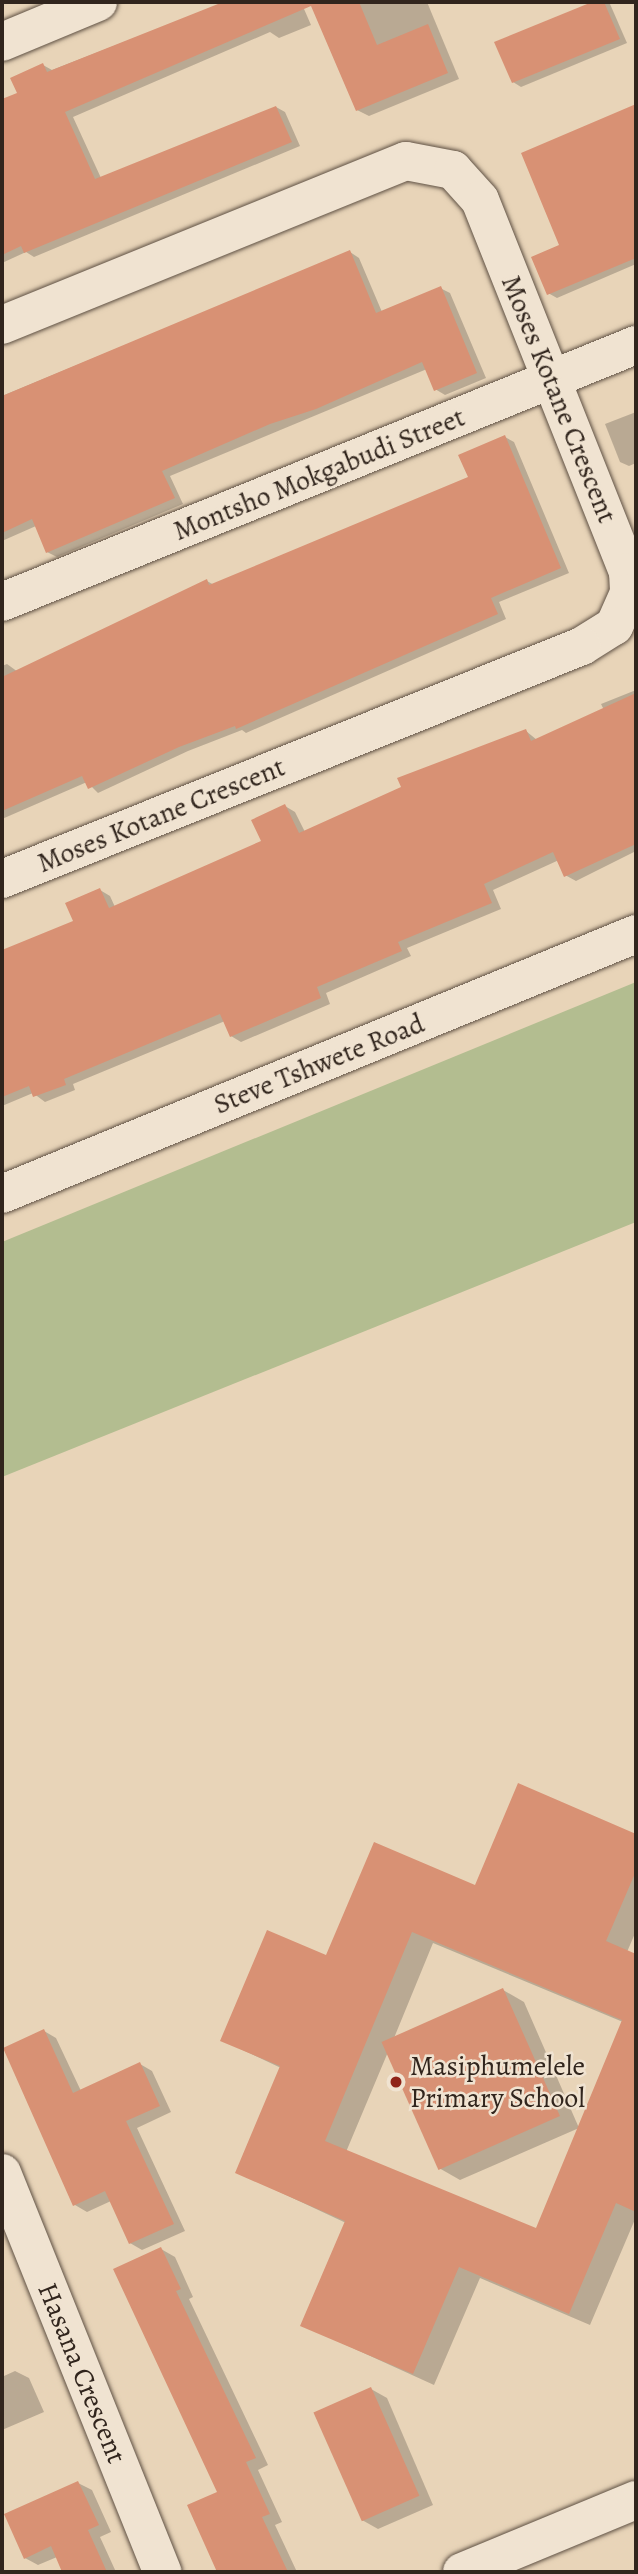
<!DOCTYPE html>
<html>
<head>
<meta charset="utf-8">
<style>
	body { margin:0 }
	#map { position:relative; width:638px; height:2574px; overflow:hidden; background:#e8d4b8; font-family:Alegreya,serif }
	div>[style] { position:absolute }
	.green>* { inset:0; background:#b3bd90 }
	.shadow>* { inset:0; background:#0003 }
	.building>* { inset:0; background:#d89174; transform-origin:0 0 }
	.roads { filter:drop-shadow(0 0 2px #5f5144) drop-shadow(0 0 2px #5f5144) }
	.street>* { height:38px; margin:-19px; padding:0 19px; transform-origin:19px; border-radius:19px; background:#f0e3d1 }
	.dots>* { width:19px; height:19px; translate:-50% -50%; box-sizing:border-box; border:4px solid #f0e3d1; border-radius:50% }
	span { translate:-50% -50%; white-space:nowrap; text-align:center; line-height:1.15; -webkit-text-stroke:5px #f0e3d1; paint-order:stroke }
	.street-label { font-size:28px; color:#31251d }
	.poi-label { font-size:28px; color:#31251d }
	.left { translate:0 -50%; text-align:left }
	.frame { position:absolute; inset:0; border:4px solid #31251d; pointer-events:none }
</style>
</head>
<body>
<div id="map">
	<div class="green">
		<i style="clip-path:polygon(636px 982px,636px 1222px,2px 1477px,2px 1242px)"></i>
	</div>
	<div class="shadow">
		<i style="clip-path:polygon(227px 2px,301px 2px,311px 25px,279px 38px,270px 32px,73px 117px,101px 178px,276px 107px,285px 112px,300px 146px,34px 257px,26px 252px,2px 263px,2px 101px,19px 94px,43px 65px,52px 70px)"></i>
		<i style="clip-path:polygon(311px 2px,427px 2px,459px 79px,369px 116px,357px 110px)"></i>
		<i style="clip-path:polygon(597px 2px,610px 4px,627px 43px,521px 87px,513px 82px,497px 43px)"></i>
		<i style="clip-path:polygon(636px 106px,636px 264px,557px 298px,548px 293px,562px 246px,523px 154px)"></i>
		<i style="clip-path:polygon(350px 252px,359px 258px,382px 312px,440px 288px,450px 293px,486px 378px,445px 395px,435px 389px,427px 369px,170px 476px,183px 504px,57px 557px,47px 552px,36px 526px,2px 541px,2px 396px)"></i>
		<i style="clip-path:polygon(636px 412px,636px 463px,629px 466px,620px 462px,605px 424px)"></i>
		<i style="clip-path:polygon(505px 437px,514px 442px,569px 573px,499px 602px,506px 619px,246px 733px,242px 730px,188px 751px,98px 793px,87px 782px,2px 819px,2px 666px,7px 664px,18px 672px,207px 581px,214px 585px,470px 478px)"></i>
		<i style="clip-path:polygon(636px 690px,636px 851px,576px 881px,565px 875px,559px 860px,493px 890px,501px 909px,407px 948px,411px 956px,326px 993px,330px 1004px,241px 1042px,231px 1036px,225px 1021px,73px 1084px,75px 1090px,45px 1102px,33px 1093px,2px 1106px,2px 951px,75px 922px,100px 890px,110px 896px,115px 907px,263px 842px,285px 806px,295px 812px,305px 832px,526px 731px,537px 740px,604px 710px,601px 704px)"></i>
		<i style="clip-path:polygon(evenodd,519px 1785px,636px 1836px,636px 1931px,627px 1952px,636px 1956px,636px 2217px,590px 2325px,480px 2278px,434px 2385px,302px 2325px,346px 2223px,237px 2172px,281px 2068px,222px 2040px,327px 1957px,476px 1887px,519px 1785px,433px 1943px,623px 2022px,579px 2128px,524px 2002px,503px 1990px,394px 2038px,433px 1943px,519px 1785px,388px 2052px,439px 2168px,460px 2180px,579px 2128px,537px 2231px,346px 2152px,388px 2052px)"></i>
		<i style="clip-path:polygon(44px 2031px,56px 2038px,81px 2091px,140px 2064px,152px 2071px,171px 2112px,137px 2128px,185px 2231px,142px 2250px,130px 2243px,111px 2201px,87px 2212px,75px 2205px)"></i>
		<i style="clip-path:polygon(161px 2249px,175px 2257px,193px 2297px,189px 2299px,268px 2465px,258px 2470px,282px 2522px,275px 2525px,297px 2572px,219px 2572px,190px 2506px,220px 2493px)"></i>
		<i style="clip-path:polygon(2px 2371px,4px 2376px,15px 2371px,29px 2378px,44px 2412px,2px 2430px)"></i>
		<i style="clip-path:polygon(371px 2389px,387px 2398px,433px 2505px,378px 2529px,362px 2520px)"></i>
		<i style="clip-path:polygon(78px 2483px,92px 2490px,111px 2532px,100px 2537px,116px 2572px,64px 2572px,57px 2557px,38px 2565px,25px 2558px)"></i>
	</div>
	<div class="building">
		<i style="clip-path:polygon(223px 2px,359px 2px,377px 45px,428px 24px,448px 73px,356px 111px,311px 6px,65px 112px,95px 179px,276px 106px,292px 142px,24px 253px,21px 246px,2px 255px,2px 99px,17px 93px,10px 78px,43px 63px,47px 72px)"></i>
		<i style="clip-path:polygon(592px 2px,604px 2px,620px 39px,512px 83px,494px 42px)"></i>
		<i style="clip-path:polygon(636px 104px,636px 258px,547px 295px,531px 257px,559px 245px,521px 153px)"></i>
		<i style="clip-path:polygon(350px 250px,376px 313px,441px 286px,477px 373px,434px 391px,422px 362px,316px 409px,270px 424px,162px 471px,175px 498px,46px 553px,32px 519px,2px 533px,2px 396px)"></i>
		<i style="clip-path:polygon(505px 435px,561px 568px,491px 598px,498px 614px,236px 729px,235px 726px,179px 747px,88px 789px,82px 776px,2px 811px,2px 677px,207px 579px,209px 585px,468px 477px,458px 455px)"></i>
		<i style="clip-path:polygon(636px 693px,636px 844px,564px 877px,553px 852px,484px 884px,492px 903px,398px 942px,402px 951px,317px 987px,321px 998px,230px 1037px,220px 1014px,64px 1079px,66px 1085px,33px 1097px,29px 1086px,2px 1097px,2px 950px,73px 921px,65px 903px,100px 888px,109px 908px,261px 841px,251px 820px,285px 804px,299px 833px,401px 787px,397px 778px,526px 729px,531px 741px)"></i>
		<i style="clip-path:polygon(evenodd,518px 1783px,636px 1834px,636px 1871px,606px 1941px,636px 1954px,636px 2212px,616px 2203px,569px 2314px,459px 2267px,413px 2374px,300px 2326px,345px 2221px,235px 2173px,280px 2066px,220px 2041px,267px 1930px,326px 1955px,374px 1842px,475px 1885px,518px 1783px,412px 1932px,622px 2020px,536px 2228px,325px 2141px,412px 1932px)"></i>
		<i style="left:503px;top:1988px;width:140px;height:133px;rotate:66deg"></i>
		<i style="clip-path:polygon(44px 2029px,73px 2093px,140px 2062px,160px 2106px,126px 2121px,174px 2224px,129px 2244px,105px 2191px,73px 2206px,3px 2048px)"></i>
		<i style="clip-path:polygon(161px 2247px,181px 2289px,176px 2291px,256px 2458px,246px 2462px,270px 2514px,262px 2517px,288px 2572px,217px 2572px,187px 2505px,217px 2492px,113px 2269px)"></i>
		<i style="left:371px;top:2387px;width:119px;height:63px;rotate:66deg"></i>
		<i style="clip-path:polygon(78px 2481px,99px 2525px,88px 2530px,107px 2572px,62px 2572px,51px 2546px,24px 2559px,4px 2514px)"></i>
	</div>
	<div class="roads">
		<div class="street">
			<i style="left:2px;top:42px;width:104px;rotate:-22.6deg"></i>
			<i style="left:2px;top:325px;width:436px;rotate:-22.1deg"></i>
			<i style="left:406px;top:161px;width:48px;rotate:10.8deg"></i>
			<i style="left:453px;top:170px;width:40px;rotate:48deg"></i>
			<i style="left:480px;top:200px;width:400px;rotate:68.3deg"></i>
			<i style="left:628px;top:572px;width:21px;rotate:87deg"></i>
			<i style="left:629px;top:593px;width:36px;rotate:114deg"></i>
			<i style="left:614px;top:626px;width:38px;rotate:148deg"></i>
			<i style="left:582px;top:646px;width:625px;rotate:158.11deg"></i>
			<i style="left:2px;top:602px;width:684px;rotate:-22.07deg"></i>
			<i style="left:2px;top:1194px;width:685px;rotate:-22.3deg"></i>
			<i style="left:2px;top:2173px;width:430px;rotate:68.1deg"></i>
			<i style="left:462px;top:2572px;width:188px;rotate:-22.5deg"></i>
		</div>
	</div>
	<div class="dots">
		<i style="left:396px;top:2082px;background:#8f2418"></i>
	</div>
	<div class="street-label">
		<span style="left:559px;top:399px;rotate:68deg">Moses Kotane Crescent</span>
		<span style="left:319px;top:474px;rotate:-22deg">Montsho Mokgabudi Street</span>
		<span style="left:161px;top:815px;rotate:-22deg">Moses Kotane Crescent</span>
		<span style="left:319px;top:1064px;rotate:-22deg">Steve Tshwete Road</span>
		<span style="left:82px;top:2373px;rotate:68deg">Hasana Crescent</span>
	</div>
	<div class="poi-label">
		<span class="left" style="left:410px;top:2082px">Masiphumelele<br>Primary School</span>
	</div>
	<div class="frame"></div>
</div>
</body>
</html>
